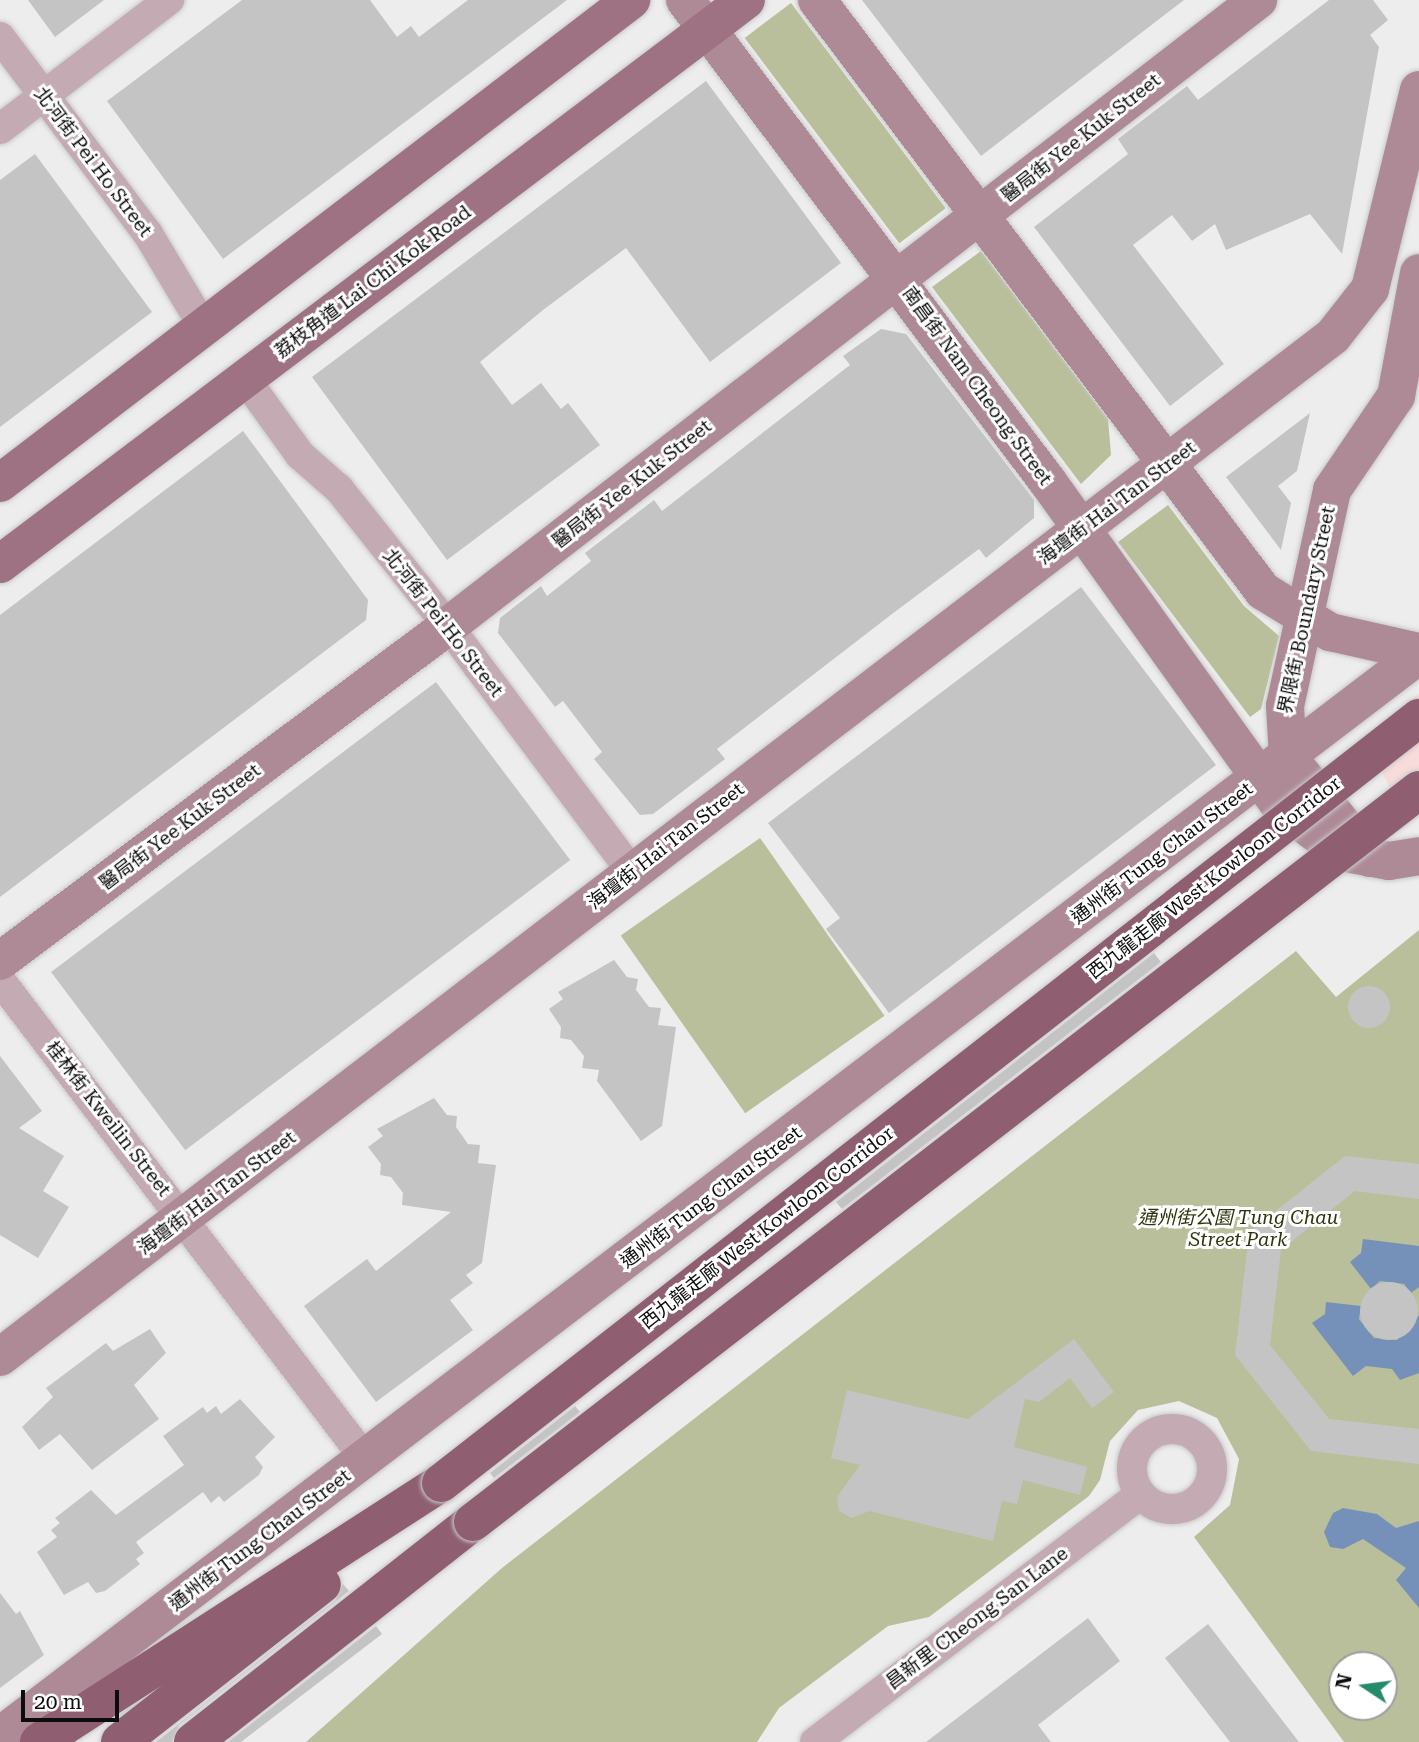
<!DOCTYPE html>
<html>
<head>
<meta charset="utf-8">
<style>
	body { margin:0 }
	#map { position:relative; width:1419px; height:1742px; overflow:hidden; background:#ededee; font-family:"Roboto Serif","Noto Sans TC",serif }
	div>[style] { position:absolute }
	.industrial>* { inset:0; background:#f7dcdb }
	.green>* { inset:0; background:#b9bf9a; transform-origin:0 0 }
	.water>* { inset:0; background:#7591ba }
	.building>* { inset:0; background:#c5c4c4; transform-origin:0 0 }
	.round { border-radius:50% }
	.roads { filter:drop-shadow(0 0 2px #c9c9ca) drop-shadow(0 0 2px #c9c9ca) }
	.street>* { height:30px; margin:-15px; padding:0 15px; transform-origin:15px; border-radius:15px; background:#c3aab3 }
	.street>.ring { margin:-15px; padding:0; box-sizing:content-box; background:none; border:30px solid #c3aab3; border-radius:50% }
	.secondary>* { height:38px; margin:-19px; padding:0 19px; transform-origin:19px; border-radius:19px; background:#ae8a97 }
	.primary>* { height:38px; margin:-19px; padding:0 19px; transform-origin:19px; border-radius:19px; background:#9e7282 }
	.highway>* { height:38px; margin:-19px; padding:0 19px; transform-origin:19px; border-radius:19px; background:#8f5e71 }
	.bridges { filter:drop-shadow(0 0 2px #c9c9ca) drop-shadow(0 0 2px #c9c9ca) }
	.highway-bridge>* { height:38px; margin:-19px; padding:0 19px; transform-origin:19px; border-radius:19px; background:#8f5e71 }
	span { translate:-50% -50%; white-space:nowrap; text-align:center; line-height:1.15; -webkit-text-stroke:6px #fff; paint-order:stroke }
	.street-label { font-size:19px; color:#0c0c0c }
	.park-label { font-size:19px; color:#30340c; font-style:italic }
	.north { position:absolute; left:1328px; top:1651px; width:70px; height:70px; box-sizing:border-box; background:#fff; border:2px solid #9e9e9e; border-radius:50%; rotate:283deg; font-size:19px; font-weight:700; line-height:28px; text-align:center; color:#0c0c0c }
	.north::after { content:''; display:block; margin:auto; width:24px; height:32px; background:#258c69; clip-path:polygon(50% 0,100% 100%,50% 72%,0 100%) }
	.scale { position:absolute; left:21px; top:1690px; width:98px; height:32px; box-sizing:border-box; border:4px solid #0c0c0c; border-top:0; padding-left:9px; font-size:21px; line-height:24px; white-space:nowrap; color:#0c0c0c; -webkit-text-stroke:5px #fff; paint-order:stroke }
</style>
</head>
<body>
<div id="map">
	<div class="industrial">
		<i style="clip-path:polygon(1419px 693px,1419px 812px,1396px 801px,1376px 759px,1394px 715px)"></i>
	</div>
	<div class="green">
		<i style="left:791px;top:3px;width:257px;height:58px;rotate:53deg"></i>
		<i style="clip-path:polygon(981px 251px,1108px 419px,1111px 455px,1081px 484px,932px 287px)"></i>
		<i style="clip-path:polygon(1168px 505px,1244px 606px,1279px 636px,1261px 709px,1250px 717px,1118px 542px)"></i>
		<i style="left:760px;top:838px;width:217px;height:170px;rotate:55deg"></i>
		<i style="clip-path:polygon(evenodd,1419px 930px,1419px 1742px,1344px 1742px,1194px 1537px,1230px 1505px,1239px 1459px,1217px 1418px,1179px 1401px,1138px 1410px,1110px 1441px,1100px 1480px,1089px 1496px,929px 1617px,888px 1626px,779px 1708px,757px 1742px,306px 1742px,502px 1568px,1296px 951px,1336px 997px,1419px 930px,1342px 1665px,1384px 1665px,1384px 1707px,1342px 1707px,1342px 1665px)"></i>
	</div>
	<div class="water">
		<i style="clip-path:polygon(1363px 1239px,1419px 1246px,1419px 1287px,1411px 1293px,1404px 1284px,1380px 1281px,1371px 1289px,1350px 1262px,1361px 1253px)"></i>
		<i style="clip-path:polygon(1326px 1302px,1361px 1306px,1359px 1319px,1374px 1338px,1397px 1340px,1419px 1315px,1419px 1373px,1400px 1380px,1392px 1369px,1366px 1366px,1353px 1376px,1312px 1323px,1325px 1314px)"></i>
		<i style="clip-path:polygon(1343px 1508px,1377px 1514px,1396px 1528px,1419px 1521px,1419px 1608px,1396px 1580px,1406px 1568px,1363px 1539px,1343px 1549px,1330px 1547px,1324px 1532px,1333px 1513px)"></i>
	</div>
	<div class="building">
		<i style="clip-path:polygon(28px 0,104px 0,55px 37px)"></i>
		<i style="clip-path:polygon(242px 0,370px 0,397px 37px,411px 26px,419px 37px,468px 0,567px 0,223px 259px,107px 101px)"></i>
		<i style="clip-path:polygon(862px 0,1184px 0,981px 156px)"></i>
		<i style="clip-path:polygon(1329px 0,1373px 0,1388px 20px,1370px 35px,1379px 47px,1342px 254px,1310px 214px,1226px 250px,1215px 224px,1192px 241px,1172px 215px,1133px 245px,1224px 364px,1170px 406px,1034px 227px,1128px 154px,1118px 139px,1187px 86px,1198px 100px)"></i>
		<i style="clip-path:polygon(706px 81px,841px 263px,710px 362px,626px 248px,543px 310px,480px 362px,512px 405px,541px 383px,561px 409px,568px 403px,600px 445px,447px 560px,312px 377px)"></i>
		<i style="clip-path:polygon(35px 154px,152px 312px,0 427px,0 180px)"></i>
		<i style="clip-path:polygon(881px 329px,906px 334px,1034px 500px,1034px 518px,986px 558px,979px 549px,892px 614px,717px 749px,725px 759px,653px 814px,640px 815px,594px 759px,602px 752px,563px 701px,555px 707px,498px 633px,500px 618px,541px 586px,547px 596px,591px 561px,585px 553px,654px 500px,662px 511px,850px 365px,843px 356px)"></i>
		<i style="clip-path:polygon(1310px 413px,1297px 471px,1278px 486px,1291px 503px,1281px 550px,1226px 477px)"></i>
		<i style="clip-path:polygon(243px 431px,368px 600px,366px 620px,0 897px,0 615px)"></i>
		<i style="clip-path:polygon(1081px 587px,1216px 765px,889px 1013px,826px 929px,840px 918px,768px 823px)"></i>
		<i style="left:436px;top:682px;width:223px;height:482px;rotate:53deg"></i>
		<i style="clip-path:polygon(1154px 953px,1161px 962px,842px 1209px,836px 1202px)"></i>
		<i style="clip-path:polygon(614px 960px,627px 977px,638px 979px,636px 990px,649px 1007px,661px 1008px,658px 1025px,676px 1027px,662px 1126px,641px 1141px,597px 1081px,599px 1070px,582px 1068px,584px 1056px,571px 1040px,560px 1038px,561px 1027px,549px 1009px,563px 999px,558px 992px)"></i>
		<i class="round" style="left:1348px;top:986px;width:42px;height:42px"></i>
		<i style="clip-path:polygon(0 1056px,42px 1111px,19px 1128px,64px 1156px,43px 1191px,69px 1207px,38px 1258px,0 1235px)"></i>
		<i style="clip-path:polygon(434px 1098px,447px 1115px,457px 1116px,456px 1127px,468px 1144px,480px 1145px,478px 1163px,496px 1165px,482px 1263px,466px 1275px,473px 1283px,450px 1300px,473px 1330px,376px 1402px,304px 1306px,367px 1259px,376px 1271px,451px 1212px,402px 1205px,403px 1193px,391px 1177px,380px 1175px,381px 1164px,368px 1147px,383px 1136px,377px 1129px)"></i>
		<i style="clip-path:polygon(1345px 1156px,1419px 1164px,1419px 1199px,1355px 1191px,1281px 1250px,1270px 1345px,1329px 1419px,1419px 1429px,1419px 1464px,1311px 1451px,1235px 1355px,1249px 1232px)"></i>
		<i class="round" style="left:1360px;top:1282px;width:58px;height:58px"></i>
		<i style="clip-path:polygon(150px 1329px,166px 1353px,134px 1385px,159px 1419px,92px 1470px,60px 1434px,39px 1450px,22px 1427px,53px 1397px,46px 1388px,106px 1343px,113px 1351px)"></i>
		<i style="clip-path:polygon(1074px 1339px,1114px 1392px,1092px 1408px,1070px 1378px,1039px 1402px,1025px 1399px,1014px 1447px,1087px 1467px,1080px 1495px,1023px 1480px,1017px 1504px,1002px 1501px,993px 1541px,869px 1511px,852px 1518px,839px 1511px,837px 1497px,860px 1465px,831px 1458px,847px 1390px,968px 1419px)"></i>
		<i style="clip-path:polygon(240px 1399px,275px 1437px,255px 1457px,263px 1467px,259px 1475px,224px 1502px,219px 1496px,211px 1503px,203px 1492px,136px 1542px,144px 1553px,136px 1559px,140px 1564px,105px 1591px,96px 1593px,88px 1582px,64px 1595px,37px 1552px,57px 1537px,51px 1530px,60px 1523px,55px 1518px,91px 1490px,116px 1515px,184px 1465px,163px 1436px,203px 1407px,207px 1413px,216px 1406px,221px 1414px)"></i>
		<i style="clip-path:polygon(575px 1406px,580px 1412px,494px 1478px,490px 1473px)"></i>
		<i style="clip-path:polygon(343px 1584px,349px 1591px,179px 1725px,172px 1742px,156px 1742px,335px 1601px)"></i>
		<i style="clip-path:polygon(0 1593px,16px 1614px,20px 1611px,44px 1655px,0 1688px)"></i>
		<i style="clip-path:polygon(1088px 1618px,1120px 1661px,1038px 1725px,1051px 1742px,926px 1742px)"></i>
		<i style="clip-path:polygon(1208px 1624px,1299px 1742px,1230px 1742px,1165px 1658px)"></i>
		<i style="clip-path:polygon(376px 1626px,382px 1634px,241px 1742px,228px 1742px)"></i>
	</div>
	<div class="roads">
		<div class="street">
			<i style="left:0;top:37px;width:246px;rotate:53.1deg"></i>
			<i style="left:148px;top:234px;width:107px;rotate:59.1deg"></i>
			<i style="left:0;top:129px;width:213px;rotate:-37.4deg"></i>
			<i style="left:246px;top:380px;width:92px;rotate:54.2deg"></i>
			<i style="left:300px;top:455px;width:52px;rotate:41.1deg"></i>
			<i style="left:339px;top:489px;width:175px;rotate:51.5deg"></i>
			<i style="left:448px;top:626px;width:309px;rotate:53.2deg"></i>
			<i style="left:0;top:980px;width:604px;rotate:52.67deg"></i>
			<i class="ring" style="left:1132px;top:1429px;width:50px;height:50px"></i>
			<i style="left:815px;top:1742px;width:409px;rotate:-37.3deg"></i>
		</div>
		<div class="secondary">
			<i style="left:685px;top:0;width:603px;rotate:53.02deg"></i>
			<i style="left:1048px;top:482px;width:398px;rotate:54.4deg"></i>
			<i style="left:1280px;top:806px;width:76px;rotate:37deg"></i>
			<i style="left:1341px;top:852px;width:49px;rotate:10.6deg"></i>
			<i style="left:1389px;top:861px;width:30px;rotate:-9deg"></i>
			<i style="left:817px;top:0;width:740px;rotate:52.96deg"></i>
			<i style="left:1263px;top:591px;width:79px;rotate:31.5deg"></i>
			<i style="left:1330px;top:632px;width:91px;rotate:12.7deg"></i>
			<i style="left:1370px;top:858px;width:130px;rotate:-129.1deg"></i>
			<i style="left:1288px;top:757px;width:51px;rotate:-93.4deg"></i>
			<i style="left:1285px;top:706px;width:221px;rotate:-77.7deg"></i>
			<i style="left:1332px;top:490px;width:114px;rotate:-55.8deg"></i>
			<i style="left:1396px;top:396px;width:125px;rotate:-79.4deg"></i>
			<i style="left:0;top:961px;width:559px;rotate:-36.79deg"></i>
			<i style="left:448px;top:626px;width:1024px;rotate:-37.7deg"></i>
			<i style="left:0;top:1357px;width:1679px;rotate:-37.45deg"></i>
			<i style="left:1333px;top:336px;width:60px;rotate:-51.8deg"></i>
			<i style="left:1370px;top:289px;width:205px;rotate:-76.2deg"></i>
			<i style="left:0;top:1736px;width:1784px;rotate:-37.3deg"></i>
		</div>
		<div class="primary">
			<i style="left:0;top:483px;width:795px;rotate:-37.43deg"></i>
			<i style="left:0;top:564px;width:935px;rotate:-37.09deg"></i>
		</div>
		<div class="highway">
			<i style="left:39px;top:1742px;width:478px;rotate:-32.8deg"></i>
			<i style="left:120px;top:1742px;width:256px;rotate:-38deg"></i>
			<i style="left:193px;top:1742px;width:356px;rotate:-38.2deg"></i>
		</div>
	</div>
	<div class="bridges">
		<div class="highway-bridge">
			<i style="left:441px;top:1483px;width:1242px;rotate:-38.03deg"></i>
			<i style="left:473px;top:1522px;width:1196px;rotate:-37.73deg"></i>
		</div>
	</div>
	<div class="street-label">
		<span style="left:1081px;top:138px;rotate:-38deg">醫局街 Yee Kuk Street</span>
		<span style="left:93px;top:162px;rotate:53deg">北河街 Pei Ho Street</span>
		<span style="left:373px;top:282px;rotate:-37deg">荔枝角道 Lai Chi Kok Road</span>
		<span style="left:977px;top:386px;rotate:54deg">南昌街 Nam Cheong Street</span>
		<span style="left:632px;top:484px;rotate:-38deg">醫局街 Yee Kuk Street</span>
		<span style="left:1117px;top:503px;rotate:-37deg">海壇街 Hai Tan Street</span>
		<span style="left:1307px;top:610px;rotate:-78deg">界限街 Boundary Street</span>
		<span style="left:443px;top:623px;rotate:52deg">北河街 Pei Ho Street</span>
		<span style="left:180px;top:827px;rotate:-37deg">醫局街 Yee Kuk Street</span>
		<span style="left:666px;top:846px;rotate:-38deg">海壇街 Hai Tan Street</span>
		<span style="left:1162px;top:853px;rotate:-37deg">通州街 Tung Chau Street</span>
		<span style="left:1214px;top:878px;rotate:-38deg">西九龍走廊 West Kowloon Corridor</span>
		<span style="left:108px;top:1119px;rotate:52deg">桂林街 Kweilin Street</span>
		<span style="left:217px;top:1193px;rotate:-37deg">海壇街 Hai Tan Street</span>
		<span style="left:711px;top:1197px;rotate:-37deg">通州街 Tung Chau Street</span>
		<span style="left:767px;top:1228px;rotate:-38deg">西九龍走廊 West Kowloon Corridor</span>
		<span style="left:260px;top:1540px;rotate:-37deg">通州街 Tung Chau Street</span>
		<span style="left:977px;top:1618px;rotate:-37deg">昌新里 Cheong San Lane</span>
	</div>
	<div class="park-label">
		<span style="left:1238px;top:1229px">通州街公園 Tung Chau<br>Street Park</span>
	</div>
	<div class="north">N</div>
	<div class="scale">20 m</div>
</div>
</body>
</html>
